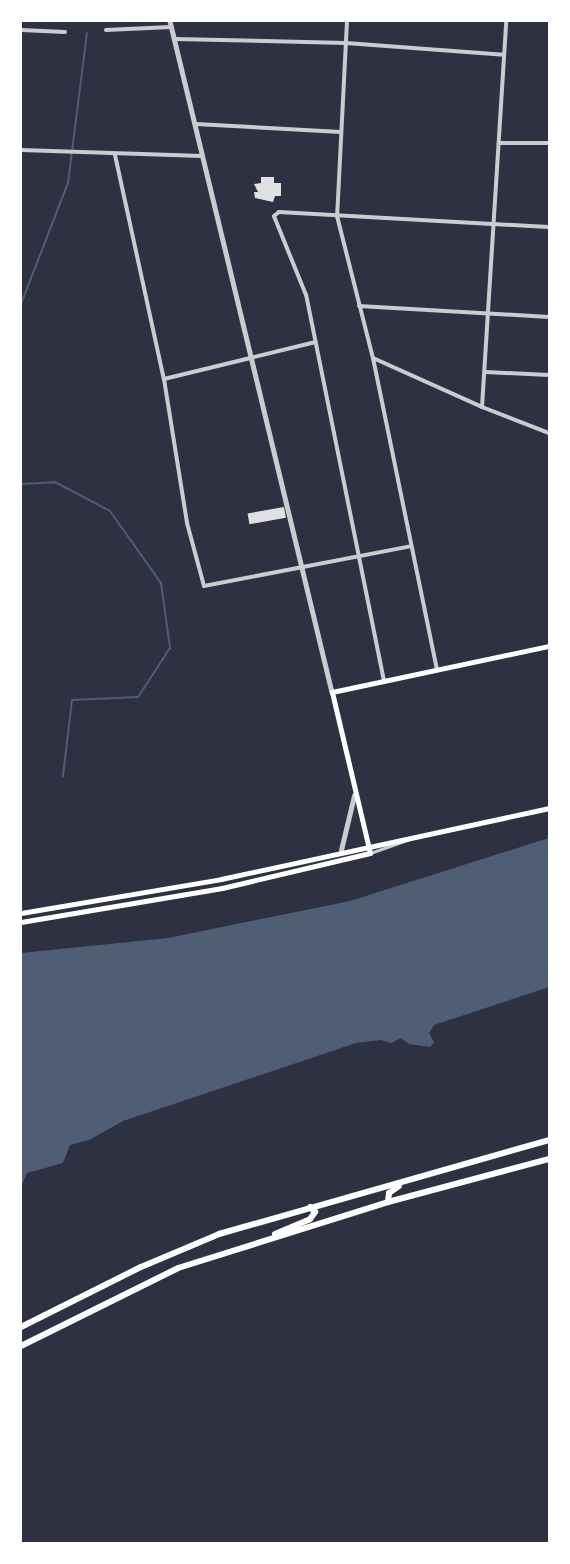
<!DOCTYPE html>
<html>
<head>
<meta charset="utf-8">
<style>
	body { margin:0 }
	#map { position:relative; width:570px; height:1564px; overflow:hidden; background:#2d3142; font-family:"PT Sans Narrow",sans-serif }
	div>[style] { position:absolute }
	.water>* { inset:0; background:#4f5d75 }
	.stream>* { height:2px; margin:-1px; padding:0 1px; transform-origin:1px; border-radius:1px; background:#4f5d75 }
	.building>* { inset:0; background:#e0e0e3; transform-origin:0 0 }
	.pedestrian>* { height:3px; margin:-1.5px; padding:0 1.5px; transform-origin:1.5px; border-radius:1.5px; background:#caccd0 }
	.minor>* { height:4px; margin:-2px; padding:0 2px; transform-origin:2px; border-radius:2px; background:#caccd0 }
	.tertiary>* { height:4.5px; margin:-2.25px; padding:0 2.25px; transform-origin:2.25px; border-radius:2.25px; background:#caccd0 }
	.secondary>* { height:5px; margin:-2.5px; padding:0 2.5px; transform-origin:2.5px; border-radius:2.5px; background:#fff }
	.primary>* { height:6px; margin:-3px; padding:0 3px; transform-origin:3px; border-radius:3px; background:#fff }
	span { translate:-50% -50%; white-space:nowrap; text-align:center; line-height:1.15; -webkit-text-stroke:6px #fff; paint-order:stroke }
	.frame { position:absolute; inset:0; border:22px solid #fff; pointer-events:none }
</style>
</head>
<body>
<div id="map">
	<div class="water">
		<i style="clip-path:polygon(549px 838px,549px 987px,434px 1025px,429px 1033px,434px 1042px,430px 1047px,409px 1044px,401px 1038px,391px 1043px,381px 1040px,356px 1043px,123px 1121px,89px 1140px,70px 1145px,63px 1163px,27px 1173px,21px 1187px,21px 953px,168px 938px,350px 901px)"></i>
	</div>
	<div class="stream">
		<i style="left:21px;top:304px;width:130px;rotate:-68.8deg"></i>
		<i style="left:68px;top:183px;width:151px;rotate:-82.8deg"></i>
		<i style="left:21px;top:484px;width:34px;rotate:-3deg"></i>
		<i style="left:55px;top:482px;width:62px;rotate:27.8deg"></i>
		<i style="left:110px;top:511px;width:88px;rotate:54.7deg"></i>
		<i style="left:161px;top:583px;width:66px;rotate:82.1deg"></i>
		<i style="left:170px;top:648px;width:59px;rotate:123.1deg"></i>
		<i style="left:138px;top:697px;width:66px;rotate:177.4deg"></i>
		<i style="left:72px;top:700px;width:77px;rotate:96.8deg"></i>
	</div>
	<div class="building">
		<i style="clip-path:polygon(261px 177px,274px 177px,274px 183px,281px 183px,281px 196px,275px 196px,273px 202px,255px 198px,254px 192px,258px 192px,254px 184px,261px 183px)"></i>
		<i style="left:284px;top:507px;width:11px;height:37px;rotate:80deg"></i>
	</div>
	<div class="pedestrian">
		<i style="left:370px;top:853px;width:42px;rotate:-19.3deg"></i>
	</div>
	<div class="minor">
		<i style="left:347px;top:21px;width:195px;rotate:92.9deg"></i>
		<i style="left:337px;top:216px;width:146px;rotate:75.8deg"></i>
		<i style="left:373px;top:358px;width:318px;rotate:78.4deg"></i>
		<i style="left:21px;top:30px;width:44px;rotate:2.6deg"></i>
		<i style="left:106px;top:30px;width:65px;rotate:-2.6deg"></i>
		<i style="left:175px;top:39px;width:171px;rotate:1.3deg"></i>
		<i style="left:346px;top:43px;width:158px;rotate:4.3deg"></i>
		<i style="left:196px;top:124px;width:145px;rotate:3.2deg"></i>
		<i style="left:500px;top:143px;width:49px"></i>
		<i style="left:21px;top:150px;width:181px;rotate:1.9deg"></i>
		<i style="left:115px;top:155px;width:229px;rotate:77.7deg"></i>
		<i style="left:164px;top:379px;width:146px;rotate:80.9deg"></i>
		<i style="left:187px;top:523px;width:65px;rotate:74.9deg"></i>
		<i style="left:204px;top:586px;width:211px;rotate:-10.9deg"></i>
		<i style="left:359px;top:306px;width:190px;rotate:3.3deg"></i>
		<i style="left:373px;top:358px;width:120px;rotate:24.2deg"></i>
		<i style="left:482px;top:407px;width:72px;rotate:21.2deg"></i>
		<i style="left:486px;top:372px;width:63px;rotate:2.7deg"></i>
		<i style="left:164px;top:379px;width:156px;rotate:-13.7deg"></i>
		<i style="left:482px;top:407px;width:387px;rotate:-86.4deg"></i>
		<i style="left:384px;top:681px;width:394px;rotate:-101.4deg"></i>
		<i style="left:306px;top:295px;width:85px;rotate:-112.1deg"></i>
		<i style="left:274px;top:216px;width:6px;rotate:-39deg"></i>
		<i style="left:279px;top:212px;width:270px;rotate:3.2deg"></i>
	</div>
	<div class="tertiary">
		<i style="left:170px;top:21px;width:690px;rotate:76.43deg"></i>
		<i style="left:341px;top:850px;width:56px;rotate:-76.5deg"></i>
	</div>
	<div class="secondary">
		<i style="left:21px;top:913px;width:203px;rotate:-9.6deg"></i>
		<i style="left:221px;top:879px;width:336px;rotate:-12.2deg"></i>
		<i style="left:21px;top:922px;width:204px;rotate:-9.6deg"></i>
		<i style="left:222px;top:888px;width:152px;rotate:-13.3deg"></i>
		<i style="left:370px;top:853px;width:165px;rotate:-103.3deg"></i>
		<i style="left:332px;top:692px;width:222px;rotate:-12deg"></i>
	</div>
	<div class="primary">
		<i style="left:388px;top:1202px;width:9px;rotate:-84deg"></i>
		<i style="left:389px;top:1193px;width:12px;rotate:-35deg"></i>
		<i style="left:275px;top:1234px;width:38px;rotate:-23deg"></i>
		<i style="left:310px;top:1219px;width:9px;rotate:-54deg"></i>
		<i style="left:315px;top:1212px;width:7px;rotate:-135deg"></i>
		<i style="left:21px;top:1327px;width:134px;rotate:-26.6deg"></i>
		<i style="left:141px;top:1267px;width:85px;rotate:-22.9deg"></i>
		<i style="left:219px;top:1234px;width:343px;rotate:-15.9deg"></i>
		<i style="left:21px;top:1346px;width:175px;rotate:-26.4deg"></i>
		<i style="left:178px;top:1268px;width:220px;rotate:-17.4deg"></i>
		<i style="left:388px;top:1202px;width:167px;rotate:-15deg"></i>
	</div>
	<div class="frame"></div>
</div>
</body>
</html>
